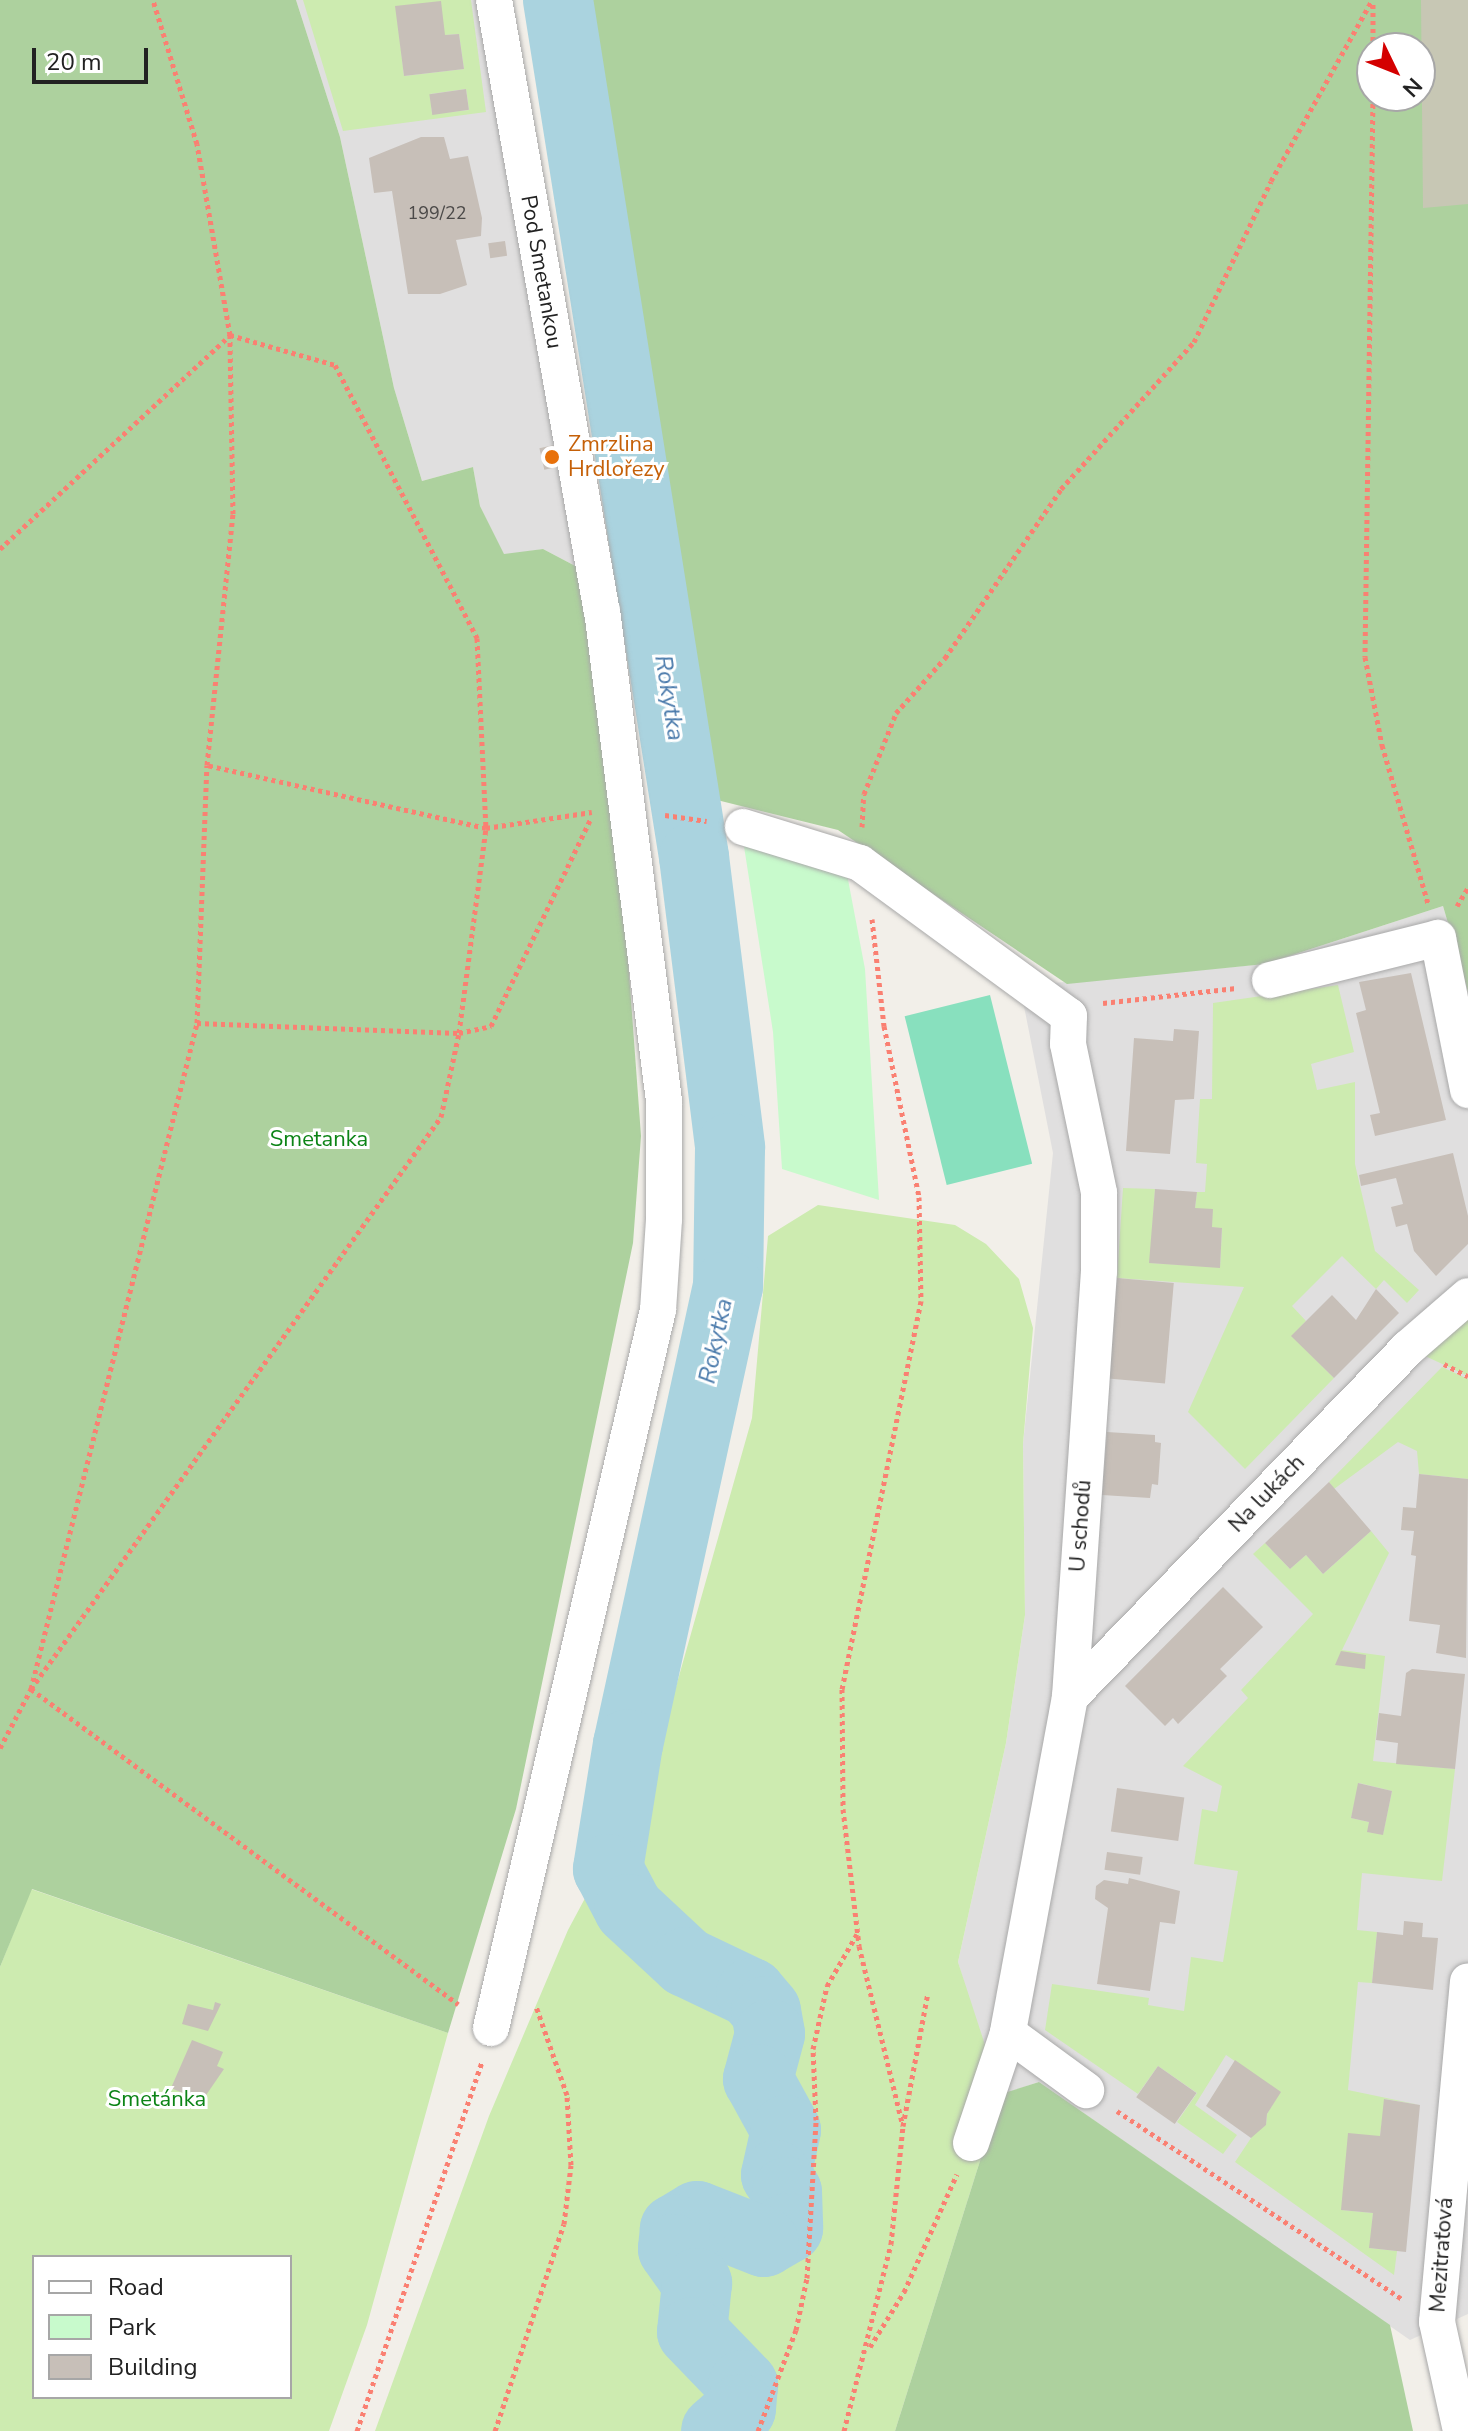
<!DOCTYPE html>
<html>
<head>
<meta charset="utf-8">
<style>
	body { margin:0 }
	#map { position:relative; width:1468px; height:2431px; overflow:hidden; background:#f2efe9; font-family:"Nunito Sans",sans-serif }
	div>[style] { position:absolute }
	.residential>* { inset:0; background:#e0dfdf }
	.construction>* { inset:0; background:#c7c7b4; transform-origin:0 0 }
	.grass>* { inset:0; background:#cdebb0 }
	.forest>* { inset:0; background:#add19e }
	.park>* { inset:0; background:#c8facc }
	.pitch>* { inset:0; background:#88e0be; transform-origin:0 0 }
	.river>* { height:70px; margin:-35px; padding:0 35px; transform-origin:35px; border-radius:35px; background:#aad3df }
	.building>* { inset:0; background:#c7bfb8; transform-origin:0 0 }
	.path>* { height:5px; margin-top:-2.5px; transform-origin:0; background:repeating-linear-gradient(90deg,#fa8072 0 4px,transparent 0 8px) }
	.roads { filter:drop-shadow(0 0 2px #a9a9a9) drop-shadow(0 0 2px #a9a9a9) }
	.minor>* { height:36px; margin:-18px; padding:0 18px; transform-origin:18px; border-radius:18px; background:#fff }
	.dots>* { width:22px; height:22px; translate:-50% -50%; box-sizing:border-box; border:4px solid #fff; border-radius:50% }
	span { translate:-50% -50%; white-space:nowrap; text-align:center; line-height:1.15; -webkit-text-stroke:6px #fff; paint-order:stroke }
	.number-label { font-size:18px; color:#4b4948 }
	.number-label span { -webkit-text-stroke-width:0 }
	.street-label { font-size:22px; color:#222 }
	.food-label { font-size:22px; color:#c56008 }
	.left { translate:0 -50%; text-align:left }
	.park-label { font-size:22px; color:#0c8416 }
	.water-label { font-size:24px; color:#4a7aab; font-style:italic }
	.legend { position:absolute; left:32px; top:2255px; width:260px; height:144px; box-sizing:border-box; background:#fff; border:2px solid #a7a7a7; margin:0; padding:10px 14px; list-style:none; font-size:24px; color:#222 }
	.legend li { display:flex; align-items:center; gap:16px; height:40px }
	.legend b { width:40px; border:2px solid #a7a7a7 }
	.north { position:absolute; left:1356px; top:32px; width:80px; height:80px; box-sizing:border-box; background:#fff; border:2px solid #a7a7a7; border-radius:50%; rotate:133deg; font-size:22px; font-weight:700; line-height:32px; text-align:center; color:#222 }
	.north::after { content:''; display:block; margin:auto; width:28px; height:36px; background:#d40000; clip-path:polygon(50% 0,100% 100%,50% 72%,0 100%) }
	.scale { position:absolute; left:32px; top:48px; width:116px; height:36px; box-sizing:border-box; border:4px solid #222; border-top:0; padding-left:10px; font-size:24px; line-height:28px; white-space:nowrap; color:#222; -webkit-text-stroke:6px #fff; paint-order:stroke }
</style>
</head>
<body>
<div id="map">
	<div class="residential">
		<i style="clip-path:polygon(296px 0,480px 0,501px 144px,581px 569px,543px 549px,504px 555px,480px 506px,473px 467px,422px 481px,394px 388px,340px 137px)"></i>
		<i style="clip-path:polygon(1443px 906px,1468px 992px,1468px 2314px,1410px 2340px,1039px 2082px,998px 2096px,958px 1962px,1006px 1743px,1025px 1615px,1023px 1444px,1053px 1153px,1020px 986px,1265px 964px)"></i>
	</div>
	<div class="construction">
		<i style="left:1421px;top:0;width:47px;height:209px"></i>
	</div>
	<div class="grass">
		<i style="clip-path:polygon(evenodd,303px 0,471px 0,486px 112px,343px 131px,303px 0,396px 6px,445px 35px,459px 34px,464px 69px,404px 76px,396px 6px,303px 0,466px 89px,469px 110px,432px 114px,430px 94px,466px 89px)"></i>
		<i style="clip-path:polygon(1338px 985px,1354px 1052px,1311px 1064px,1317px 1090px,1355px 1082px,1355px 1164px,1375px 1251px,1419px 1290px,1407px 1303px,1384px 1280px,1376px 1289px,1342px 1256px,1292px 1306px,1306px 1321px,1292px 1336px,1334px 1378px,1245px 1469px,1188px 1412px,1244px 1287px,1117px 1278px,1123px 1188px,1155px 1189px,1150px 1263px,1220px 1267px,1222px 1229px,1212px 1227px,1195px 1208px,1197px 1192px,1205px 1192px,1207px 1164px,1196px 1163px,1200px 1099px,1212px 1099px,1213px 1003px)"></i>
		<i style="clip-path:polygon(818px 1205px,955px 1225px,986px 1244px,1019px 1279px,1033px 1328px,1023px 1444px,1025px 1615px,1006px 1743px,958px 1962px,1001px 2094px,895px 2431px,375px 2431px,489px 2116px,568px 1930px,651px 1775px,752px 1418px,768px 1236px)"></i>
		<i style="clip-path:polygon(1468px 1296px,1468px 1376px,1408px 1348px)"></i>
		<i style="clip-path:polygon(1442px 1367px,1468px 1379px,1468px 1479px,1419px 1474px,1417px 1451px,1398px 1442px,1334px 1489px,1329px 1482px)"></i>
		<i style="clip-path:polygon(evenodd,1371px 1531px,1389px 1553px,1342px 1650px,1385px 1656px,1373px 1761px,1455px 1769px,1442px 1881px,1362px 1873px,1357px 1930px,1377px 1932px,1372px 1983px,1358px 1982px,1348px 2090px,1420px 2105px,1385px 2099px,1380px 2136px,1342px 2210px,1373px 2213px,1370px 2248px,1397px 2251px,1394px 2275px,1235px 2162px,1257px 2129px,1266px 2125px,1267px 2114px,1280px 2092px,1226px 2055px,1195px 2105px,1237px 2135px,1223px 2154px,1177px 2122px,1197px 2093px,1158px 2066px,1138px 2094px,1045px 2030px,1052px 1984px,1149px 1998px,1148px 2005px,1184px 2011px,1191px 1957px,1223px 1962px,1238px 1871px,1194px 1864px,1202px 1809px,1217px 1812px,1222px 1786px,1183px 1766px,1248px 1698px,1241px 1690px,1313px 1614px,1253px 1554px,1265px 1543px,1290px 1569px,1306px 1555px,1323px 1574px,1371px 1531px,1359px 1783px,1392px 1791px,1383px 1834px,1368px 1832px,1369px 1822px,1351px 1818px,1359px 1783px)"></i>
		<i style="clip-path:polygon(evenodd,31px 1889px,448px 2033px,367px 2325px,329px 2431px,0 2431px,0 1967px,31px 1889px,34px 2257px,290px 2257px,290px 2397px,34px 2397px,34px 2257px)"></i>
	</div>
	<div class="forest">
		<i style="clip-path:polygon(0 0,296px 0,340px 137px,394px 388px,422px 481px,473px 467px,480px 506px,504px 554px,543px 549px,581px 569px,627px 945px,641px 1136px,633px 1243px,516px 1809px,448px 2033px,32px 1889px,0 1967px)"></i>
		<i style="clip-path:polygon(evenodd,592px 0,1421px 0,1423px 208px,1468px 204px,1468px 992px,1443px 906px,1265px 964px,1067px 984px,838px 830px,713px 799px,592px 0,1372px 48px,1420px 48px,1420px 96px,1372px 96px,1372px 48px)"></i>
		<i style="clip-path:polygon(1039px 2082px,1390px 2325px,1413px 2431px,895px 2431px,1001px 2094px)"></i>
	</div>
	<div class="park">
		<i style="clip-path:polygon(743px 840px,846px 869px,865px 969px,879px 1200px,782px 1169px,773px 1032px)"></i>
	</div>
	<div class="pitch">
		<i style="left:990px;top:995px;width:174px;height:88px;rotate:76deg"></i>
	</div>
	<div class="river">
		<i style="left:558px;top:0;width:868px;rotate:80.98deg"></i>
		<i style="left:694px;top:857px;width:293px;rotate:82.9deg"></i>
		<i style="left:730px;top:1148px;width:138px;rotate:90.8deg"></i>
		<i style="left:728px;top:1286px;width:469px;rotate:102.3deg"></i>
		<i style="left:628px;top:1744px;width:127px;rotate:99.1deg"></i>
		<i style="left:608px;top:1869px;width:45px;rotate:62.3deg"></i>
		<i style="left:629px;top:1909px;width:78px;rotate:42.9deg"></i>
		<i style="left:686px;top:1962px;width:72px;rotate:25.5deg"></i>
		<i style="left:751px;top:1993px;width:23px;rotate:50deg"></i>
		<i style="left:766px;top:2011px;width:23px;rotate:80deg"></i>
		<i style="left:770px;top:2034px;width:47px;rotate:104.9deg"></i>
		<i style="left:758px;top:2079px;width:58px;rotate:61.2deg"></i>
		<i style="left:786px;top:2130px;width:46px;rotate:102.5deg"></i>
		<i style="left:776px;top:2175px;width:20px;rotate:57deg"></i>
		<i style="left:787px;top:2192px;width:36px;rotate:88deg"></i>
		<i style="left:788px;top:2228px;width:28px;rotate:150deg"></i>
		<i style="left:764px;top:2242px;width:72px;rotate:-158.8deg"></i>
		<i style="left:697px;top:2216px;width:26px;rotate:149deg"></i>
		<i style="left:675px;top:2229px;width:20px;rotate:96deg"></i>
		<i style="left:673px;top:2249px;width:42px;rotate:54.8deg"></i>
		<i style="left:697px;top:2283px;width:49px;rotate:95.8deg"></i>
		<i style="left:692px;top:2332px;width:74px;rotate:46.1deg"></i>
		<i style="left:743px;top:2385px;width:24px;rotate:95deg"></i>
		<i style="left:741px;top:2409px;width:33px;rotate:139deg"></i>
	</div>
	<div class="building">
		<i style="clip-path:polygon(441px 1px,445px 35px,459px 34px,464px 69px,404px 76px,395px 6px)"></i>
		<i style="left:466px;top:89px;width:21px;height:37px;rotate:82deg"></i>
		<i style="clip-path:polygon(421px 137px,444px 137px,450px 159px,468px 156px,482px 218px,481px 236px,456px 240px,467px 285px,440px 294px,408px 294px,392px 191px,374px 193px,369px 158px)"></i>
		<i style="left:505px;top:241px;width:15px;height:17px;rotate:82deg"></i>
		<i style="left:554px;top:445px;width:22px;height:15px;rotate:77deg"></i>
		<i style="clip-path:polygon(1411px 973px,1446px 1120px,1375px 1136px,1370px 1115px,1380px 1113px,1356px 1013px,1366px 1010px,1359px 982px)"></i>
		<i style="clip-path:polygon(1174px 1029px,1199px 1031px,1194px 1099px,1175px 1100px,1170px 1154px,1126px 1151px,1134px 1038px,1173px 1041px)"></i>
		<i style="clip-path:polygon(1453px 1153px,1468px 1216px,1468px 1244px,1436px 1276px,1414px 1251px,1407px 1224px,1396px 1227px,1391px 1207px,1403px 1204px,1396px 1178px,1361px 1186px,1359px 1175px)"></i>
		<i style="clip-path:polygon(1155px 1189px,1197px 1192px,1195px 1208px,1213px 1209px,1212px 1227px,1222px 1228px,1220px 1268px,1149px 1263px)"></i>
		<i style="left:1117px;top:1278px;width:57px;height:101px;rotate:5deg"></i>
		<i style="clip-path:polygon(1376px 1289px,1399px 1313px,1334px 1378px,1291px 1336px,1332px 1295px,1356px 1320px)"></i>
		<i style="clip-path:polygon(1107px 1432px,1155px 1435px,1155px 1442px,1161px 1443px,1158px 1485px,1152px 1484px,1150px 1498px,1102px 1495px)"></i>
		<i style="clip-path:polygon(1419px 1474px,1468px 1479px,1466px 1658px,1436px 1653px,1440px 1625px,1409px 1621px,1416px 1556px,1411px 1555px,1414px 1531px,1401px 1530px,1403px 1507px,1416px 1508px)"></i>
		<i style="clip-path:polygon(1329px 1482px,1371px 1531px,1323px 1574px,1306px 1555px,1290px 1569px,1265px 1543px)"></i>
		<i style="clip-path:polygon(1223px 1587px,1263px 1627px,1220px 1669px,1227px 1676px,1178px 1724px,1173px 1718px,1165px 1726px,1125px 1686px)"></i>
		<i style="clip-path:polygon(1341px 1651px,1366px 1655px,1365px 1669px,1335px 1665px)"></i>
		<i style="clip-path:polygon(1412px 1669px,1465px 1674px,1455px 1769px,1396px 1764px,1398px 1743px,1376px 1740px,1379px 1713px,1401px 1716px,1406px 1673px)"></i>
		<i style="clip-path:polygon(1358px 1783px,1392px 1791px,1383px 1835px,1367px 1832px,1369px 1822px,1351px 1818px)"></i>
		<i style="left:1117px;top:1788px;width:68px;height:44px;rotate:8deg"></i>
		<i style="left:1107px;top:1852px;width:36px;height:18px;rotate:8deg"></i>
		<i style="clip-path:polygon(1129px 1878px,1180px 1891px,1175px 1924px,1160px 1922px,1150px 1991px,1097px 1984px,1108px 1908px,1095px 1899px,1096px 1886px,1104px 1880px,1128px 1884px)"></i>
		<i style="clip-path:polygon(1404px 1921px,1423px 1923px,1422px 1937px,1438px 1938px,1433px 1990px,1372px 1983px,1377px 1932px,1403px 1935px)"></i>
		<i style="clip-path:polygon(215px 2002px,221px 2004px,208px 2031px,182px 2024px,188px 2004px,213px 2010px)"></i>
		<i style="clip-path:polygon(192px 2040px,223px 2052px,217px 2066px,224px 2069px,202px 2101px,171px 2088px)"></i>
		<i style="clip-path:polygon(1235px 2060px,1281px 2092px,1267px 2114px,1266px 2125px,1251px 2138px,1206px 2106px)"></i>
		<i style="left:1158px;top:2066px;width:47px;height:38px;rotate:35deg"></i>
		<i style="clip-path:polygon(1384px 2099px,1420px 2105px,1406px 2252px,1369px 2248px,1373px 2213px,1341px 2210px,1348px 2133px,1380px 2136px)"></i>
	</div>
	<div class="path">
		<i style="left:1373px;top:48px;width:47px;rotate:-90deg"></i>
		<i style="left:1373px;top:96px;width:561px;rotate:90.82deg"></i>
		<i style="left:1365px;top:657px;width:90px;rotate:79.1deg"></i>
		<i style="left:1382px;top:745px;width:165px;rotate:73.8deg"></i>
		<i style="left:0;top:549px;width:314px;rotate:-42.9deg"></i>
		<i style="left:230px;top:335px;width:109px;rotate:15.9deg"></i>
		<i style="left:335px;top:365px;width:308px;rotate:62.5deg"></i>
		<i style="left:477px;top:638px;width:190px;rotate:87.3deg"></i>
		<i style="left:486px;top:828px;width:107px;rotate:-8.6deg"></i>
		<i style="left:665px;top:815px;width:42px;rotate:8.1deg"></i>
		<i style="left:862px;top:827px;width:33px;rotate:-87deg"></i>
		<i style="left:864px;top:794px;width:87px;rotate:-68.4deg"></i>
		<i style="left:896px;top:713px;width:74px;rotate:-48.3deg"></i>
		<i style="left:945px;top:658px;width:205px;rotate:-55.5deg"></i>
		<i style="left:1061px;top:489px;width:198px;rotate:-47.9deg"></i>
		<i style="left:1194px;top:342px;width:178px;rotate:-64.4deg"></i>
		<i style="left:1271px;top:181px;width:207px;rotate:-60.8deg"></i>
		<i style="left:1457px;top:906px;width:21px;rotate:-59deg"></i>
		<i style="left:872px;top:919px;width:108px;rotate:83.6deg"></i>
		<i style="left:884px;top:1026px;width:175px;rotate:78.4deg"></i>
		<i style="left:919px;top:1197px;width:104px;rotate:88.9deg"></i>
		<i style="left:921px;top:1301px;width:396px;rotate:101.5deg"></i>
		<i style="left:842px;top:1689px;width:120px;rotate:89.5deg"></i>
		<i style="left:843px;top:1809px;width:138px;rotate:83.3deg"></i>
		<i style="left:859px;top:1946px;width:185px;rotate:76.3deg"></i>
		<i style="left:1103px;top:1003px;width:134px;rotate:-6.4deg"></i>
		<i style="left:197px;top:1023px;width:262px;rotate:2.2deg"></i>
		<i style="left:459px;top:1033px;width:33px;rotate:-12deg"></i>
		<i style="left:491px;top:1026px;width:229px;rotate:-64.3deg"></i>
		<i style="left:1444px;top:1364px;width:27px;rotate:27deg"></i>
		<i style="left:31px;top:1689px;width:686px;rotate:-76deg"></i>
		<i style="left:197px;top:1023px;width:258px;rotate:-87.8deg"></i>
		<i style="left:207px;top:765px;width:252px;rotate:-84.1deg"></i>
		<i style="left:233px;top:514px;width:179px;rotate:-91deg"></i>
		<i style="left:230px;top:335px;width:194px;rotate:-99.8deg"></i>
		<i style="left:197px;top:144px;width:151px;rotate:-107deg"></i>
		<i style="left:31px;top:1689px;width:531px;rotate:36.42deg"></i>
		<i style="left:0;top:1748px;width:67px;rotate:-62.3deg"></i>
		<i style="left:31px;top:1689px;width:704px;rotate:-54.37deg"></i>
		<i style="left:441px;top:1117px;width:86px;rotate:-77.9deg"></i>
		<i style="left:459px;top:1033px;width:207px;rotate:-82.5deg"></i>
		<i style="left:486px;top:828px;width:286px;rotate:-167.3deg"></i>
		<i style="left:1117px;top:2111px;width:341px;rotate:33.4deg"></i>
		<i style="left:870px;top:2347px;width:65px;rotate:-58.3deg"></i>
		<i style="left:904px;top:2292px;width:129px;rotate:-65.8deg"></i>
		<i style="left:357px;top:2431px;width:391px;rotate:-71.3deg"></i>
		<i style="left:495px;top:2431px;width:218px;rotate:-71.6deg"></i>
		<i style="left:564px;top:2224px;width:59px;rotate:-83.2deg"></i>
		<i style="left:571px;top:2165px;width:70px;rotate:-93.3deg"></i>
		<i style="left:567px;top:2095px;width:94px;rotate:-109.2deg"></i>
		<i style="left:758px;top:2431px;width:108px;rotate:-69.4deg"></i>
		<i style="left:796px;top:2330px;width:53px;rotate:-78.1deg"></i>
		<i style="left:807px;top:2278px;width:158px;rotate:-86.7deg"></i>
		<i style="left:816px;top:2120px;width:71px;rotate:-92.4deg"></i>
		<i style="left:813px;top:2049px;width:65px;rotate:-77.5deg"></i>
		<i style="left:827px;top:1986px;width:60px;rotate:-60deg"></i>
		<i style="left:844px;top:2431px;width:193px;rotate:-75.9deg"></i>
		<i style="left:891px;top:2244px;width:119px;rotate:-84.2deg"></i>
		<i style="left:903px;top:2126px;width:135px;rotate:-79.4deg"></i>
	</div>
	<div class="roads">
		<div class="minor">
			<i style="left:743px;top:827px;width:122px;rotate:17.1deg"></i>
			<i style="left:860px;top:863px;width:259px;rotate:36.2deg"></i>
			<i style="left:1069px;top:1016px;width:28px;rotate:92deg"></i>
			<i style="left:1068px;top:1044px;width:152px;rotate:78.2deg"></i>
			<i style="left:1099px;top:1193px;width:78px;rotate:90deg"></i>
			<i style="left:1099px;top:1271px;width:427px;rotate:93.9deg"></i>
			<i style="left:1070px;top:1697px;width:342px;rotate:100.5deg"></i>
			<i style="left:1008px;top:2033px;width:116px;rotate:108.6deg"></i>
			<i style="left:1270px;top:980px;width:173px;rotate:-14deg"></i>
			<i style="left:1438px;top:938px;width:155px;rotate:78.8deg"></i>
			<i style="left:1070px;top:1697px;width:486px;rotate:-45.9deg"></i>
			<i style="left:1408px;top:1348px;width:79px;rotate:-40.9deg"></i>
			<i style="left:491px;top:2028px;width:737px;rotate:-76.91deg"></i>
			<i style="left:658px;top:1310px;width:91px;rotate:-86.2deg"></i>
			<i style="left:664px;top:1219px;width:118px;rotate:-90deg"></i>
			<i style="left:664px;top:1101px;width:492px;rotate:-97.2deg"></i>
			<i style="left:602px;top:613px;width:622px;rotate:-99.99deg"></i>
			<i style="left:1008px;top:2033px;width:97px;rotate:36.2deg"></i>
			<i style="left:1461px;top:2431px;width:112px;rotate:-102.4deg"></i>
			<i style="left:1437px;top:2322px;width:342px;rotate:-84.8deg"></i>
		</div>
	</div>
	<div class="dots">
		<i style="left:552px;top:457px;background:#e8710a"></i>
	</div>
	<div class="number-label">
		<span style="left:437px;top:213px">199/22</span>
	</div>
	<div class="street-label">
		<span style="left:541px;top:272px;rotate:80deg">Pod Smetankou</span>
		<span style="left:1267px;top:1494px;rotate:-46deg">Na lukách</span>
		<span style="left:1081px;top:1526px;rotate:-86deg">U schodů</span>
		<span style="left:1442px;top:2255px;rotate:-86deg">Mezitraťová</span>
	</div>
	<div class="food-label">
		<span class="left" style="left:568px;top:457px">Zmrzlina<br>Hrdlořezy</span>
	</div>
	<div class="park-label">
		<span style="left:319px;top:1140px">Smetanka</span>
		<span style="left:157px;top:2100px">Smetánka</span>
	</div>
	<div class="water-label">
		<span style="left:669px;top:698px;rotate:81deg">Rokytka</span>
		<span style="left:716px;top:1341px;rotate:-78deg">Rokytka</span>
	</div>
	<ul class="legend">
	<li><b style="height:10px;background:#fff"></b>Road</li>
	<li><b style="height:22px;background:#c8facc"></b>Park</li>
	<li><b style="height:22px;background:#c7bfb8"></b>Building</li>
	</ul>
	<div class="north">N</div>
	<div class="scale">20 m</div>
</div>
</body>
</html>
